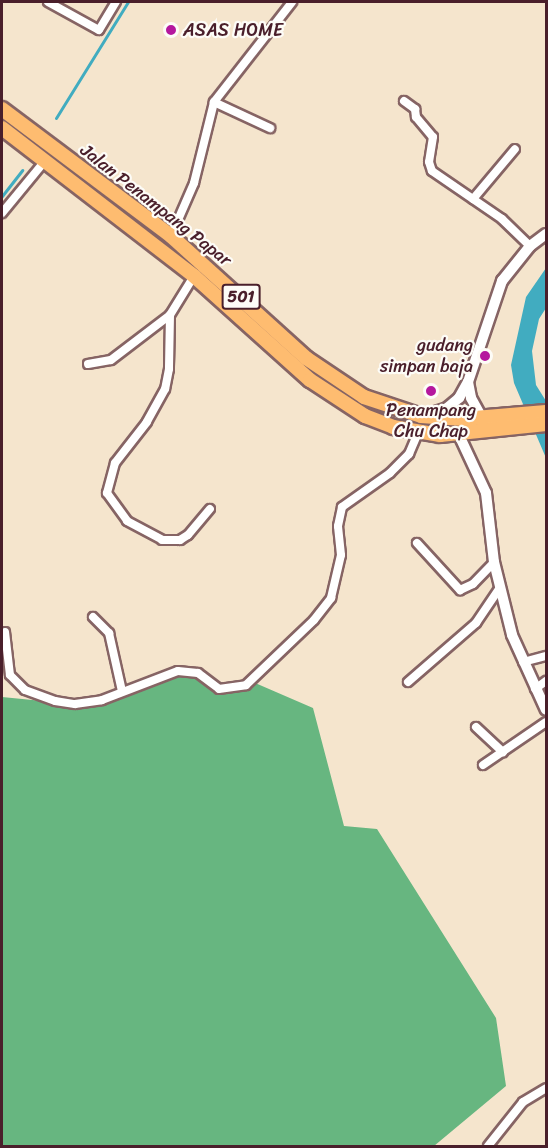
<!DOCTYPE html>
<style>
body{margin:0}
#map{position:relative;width:548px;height:1148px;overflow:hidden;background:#f5e5cd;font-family:Sriracha,sans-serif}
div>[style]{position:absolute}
.forest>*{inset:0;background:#67b680}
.water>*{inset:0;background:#41acc0}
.stream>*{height:3px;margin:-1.5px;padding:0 1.5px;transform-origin:1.5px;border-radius:1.5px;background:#41acc0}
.roads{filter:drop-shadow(2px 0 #866464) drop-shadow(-2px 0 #866464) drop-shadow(0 2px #866464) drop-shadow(0 -2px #866464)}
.minor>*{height:8px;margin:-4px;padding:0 4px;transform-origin:4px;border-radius:4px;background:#fff}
.tertiary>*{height:10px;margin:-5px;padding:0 5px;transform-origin:5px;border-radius:5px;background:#fff}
.primary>*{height:14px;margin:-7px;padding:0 7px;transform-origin:7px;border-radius:7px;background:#febc70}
.dots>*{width:16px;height:16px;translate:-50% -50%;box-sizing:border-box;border:3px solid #fdfcf7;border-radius:50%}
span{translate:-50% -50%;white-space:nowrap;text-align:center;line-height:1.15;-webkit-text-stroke:4.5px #fdfcf7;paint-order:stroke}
.shield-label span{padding:2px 4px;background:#fdfcf7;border:2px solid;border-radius:4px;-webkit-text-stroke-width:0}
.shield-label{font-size:16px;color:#4a1f2b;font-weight:700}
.poi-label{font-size:18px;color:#4a1f2b}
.left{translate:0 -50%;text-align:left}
.right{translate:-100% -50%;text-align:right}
.street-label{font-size:18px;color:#4a1f2b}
.frame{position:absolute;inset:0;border:3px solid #4a1f2b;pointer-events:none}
</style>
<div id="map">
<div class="forest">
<i style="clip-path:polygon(192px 674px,227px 688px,248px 680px,313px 708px,344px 826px,377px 829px,496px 1018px,506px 1086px,434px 1146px,2px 1146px,2px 697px,83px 705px,167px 677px)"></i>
</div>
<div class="water">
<i style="clip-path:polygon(546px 268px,546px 308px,539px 319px,532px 351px,536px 385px,546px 401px,546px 458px,514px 383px,511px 365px,526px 297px)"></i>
</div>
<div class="stream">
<i style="left:56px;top:118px;width:137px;rotate:-58.2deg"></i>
<i style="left:2px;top:196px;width:33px;rotate:-52deg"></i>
</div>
<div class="roads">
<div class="minor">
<i style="left:48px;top:2px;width:58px;rotate:28.8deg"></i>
<i style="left:99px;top:30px;width:33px;rotate:-59deg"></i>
<i style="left:404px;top:101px;width:14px;rotate:36deg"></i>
<i style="left:415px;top:109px;width:8px;rotate:83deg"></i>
<i style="left:416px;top:117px;width:26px;rotate:50deg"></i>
<i style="left:433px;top:137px;width:25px;rotate:99deg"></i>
<i style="left:429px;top:162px;width:9px;rotate:72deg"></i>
<i style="left:432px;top:171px;width:85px;rotate:34.4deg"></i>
<i style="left:502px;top:219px;width:39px;rotate:44deg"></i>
<i style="left:214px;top:102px;width:62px;rotate:24.9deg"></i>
<i style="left:473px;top:199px;width:65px;rotate:-50deg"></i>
<i style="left:2px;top:213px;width:66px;rotate:-50.5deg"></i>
<i style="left:171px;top:236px;width:58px;rotate:-66.5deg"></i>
<i style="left:194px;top:183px;width:83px;rotate:-76.1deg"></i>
<i style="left:214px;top:102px;width:127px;rotate:-52deg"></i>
<i style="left:194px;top:276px;width:46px;rotate:121.6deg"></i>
<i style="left:170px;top:315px;width:54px;rotate:91.1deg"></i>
<i style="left:169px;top:369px;width:20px;rotate:101deg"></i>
<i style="left:165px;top:389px;width:38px;rotate:119deg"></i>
<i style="left:147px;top:422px;width:52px;rotate:128deg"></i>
<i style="left:115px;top:463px;width:31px;rotate:105deg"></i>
<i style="left:107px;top:493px;width:34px;rotate:54deg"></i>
<i style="left:127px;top:521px;width:40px;rotate:28deg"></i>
<i style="left:162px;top:540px;width:18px"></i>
<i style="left:180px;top:540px;width:9px;rotate:-32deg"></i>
<i style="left:188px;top:535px;width:34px;rotate:-50deg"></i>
<i style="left:88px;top:364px;width:23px;rotate:-10deg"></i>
<i style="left:111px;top:360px;width:74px;rotate:-37.3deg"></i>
<i style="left:417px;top:543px;width:64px;rotate:47.5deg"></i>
<i style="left:460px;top:590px;width:14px;rotate:-25deg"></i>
<i style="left:473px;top:584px;width:30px;rotate:-46deg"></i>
<i style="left:93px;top:617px;width:23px;rotate:45deg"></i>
<i style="left:109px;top:633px;width:59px;rotate:77.4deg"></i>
<i style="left:5px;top:632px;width:43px;rotate:83.4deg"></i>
<i style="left:10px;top:675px;width:21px;rotate:45deg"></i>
<i style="left:25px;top:690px;width:32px;rotate:20deg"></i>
<i style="left:55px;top:701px;width:20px;rotate:9deg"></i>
<i style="left:75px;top:704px;width:27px;rotate:-8deg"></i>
<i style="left:102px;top:700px;width:81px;rotate:-20.9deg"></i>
<i style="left:178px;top:671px;width:20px;rotate:6deg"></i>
<i style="left:198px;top:673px;width:26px;rotate:37deg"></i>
<i style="left:219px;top:689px;width:27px;rotate:-8deg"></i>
<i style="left:246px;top:685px;width:94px;rotate:-43.7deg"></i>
<i style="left:314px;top:620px;width:28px;rotate:-52deg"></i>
<i style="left:331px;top:598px;width:44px;rotate:-76.9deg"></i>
<i style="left:341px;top:555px;width:29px;rotate:-96deg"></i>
<i style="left:338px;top:526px;width:19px;rotate:-78deg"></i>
<i style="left:342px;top:507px;width:59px;rotate:-35.3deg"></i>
<i style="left:390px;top:473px;width:27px;rotate:-45deg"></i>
<i style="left:409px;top:454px;width:23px;rotate:-67deg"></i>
<i style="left:523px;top:662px;width:24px;rotate:-15deg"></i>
<i style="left:408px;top:682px;width:90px;rotate:-40.9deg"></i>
<i style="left:476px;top:623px;width:41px;rotate:-55.9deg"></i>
<i style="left:535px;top:689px;width:14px;rotate:-36deg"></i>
<i style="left:476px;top:727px;width:37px;rotate:43deg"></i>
<i style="left:483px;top:765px;width:76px;rotate:-34.3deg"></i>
<i style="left:488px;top:1146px;width:56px;rotate:-51.5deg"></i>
<i style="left:523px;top:1102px;width:27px;rotate:-31deg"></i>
</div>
<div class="tertiary">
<i style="left:468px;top:382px;width:16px;rotate:79deg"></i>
<i style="left:471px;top:398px;width:23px;rotate:61deg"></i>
<i style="left:426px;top:415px;width:22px;rotate:-18deg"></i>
<i style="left:447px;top:408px;width:16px;rotate:-40deg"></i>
<i style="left:459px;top:398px;width:18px;rotate:-61deg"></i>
<i style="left:468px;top:382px;width:107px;rotate:-71.4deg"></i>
<i style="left:502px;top:281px;width:45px;rotate:-51.3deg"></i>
<i style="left:530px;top:246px;width:20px;rotate:-37deg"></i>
<i style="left:459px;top:435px;width:64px;rotate:65deg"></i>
<i style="left:486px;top:493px;width:69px;rotate:83.4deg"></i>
<i style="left:494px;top:562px;width:75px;rotate:76.1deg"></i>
<i style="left:512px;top:635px;width:82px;rotate:65.6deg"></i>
</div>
<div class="primary">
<i style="left:2px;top:109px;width:211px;rotate:36.9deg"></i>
<i style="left:171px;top:236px;width:182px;rotate:42.1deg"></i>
<i style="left:306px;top:358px;width:70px;rotate:33.9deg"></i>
<i style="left:364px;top:397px;width:60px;rotate:18.4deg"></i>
<i style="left:421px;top:416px;width:42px;rotate:4.1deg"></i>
<i style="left:463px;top:419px;width:83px;rotate:-4.8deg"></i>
<i style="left:2px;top:128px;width:242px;rotate:37.6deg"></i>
<i style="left:194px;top:276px;width:156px;rotate:41.9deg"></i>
<i style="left:310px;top:380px;width:66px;rotate:33.2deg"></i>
<i style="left:365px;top:416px;width:30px;rotate:21deg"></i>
<i style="left:393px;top:427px;width:48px;rotate:9.7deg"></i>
<i style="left:440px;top:435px;width:107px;rotate:-5.9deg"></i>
</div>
</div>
<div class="dots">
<i style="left:171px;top:30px;background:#b5179e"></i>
<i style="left:485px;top:356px;background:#b5179e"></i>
<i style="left:431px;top:391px;background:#b5179e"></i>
</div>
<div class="shield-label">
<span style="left:241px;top:297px">501</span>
</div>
<div class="poi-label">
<span class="left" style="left:183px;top:30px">ASAS HOME</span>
<span class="right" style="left:473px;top:356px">gudang<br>simpan baja</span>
<span style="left:431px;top:421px">Penampang<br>Chu Chap</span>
</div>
<div class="street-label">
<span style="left:156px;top:205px;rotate:38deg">Jalan Penampang Papar</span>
</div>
<div class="frame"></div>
</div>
